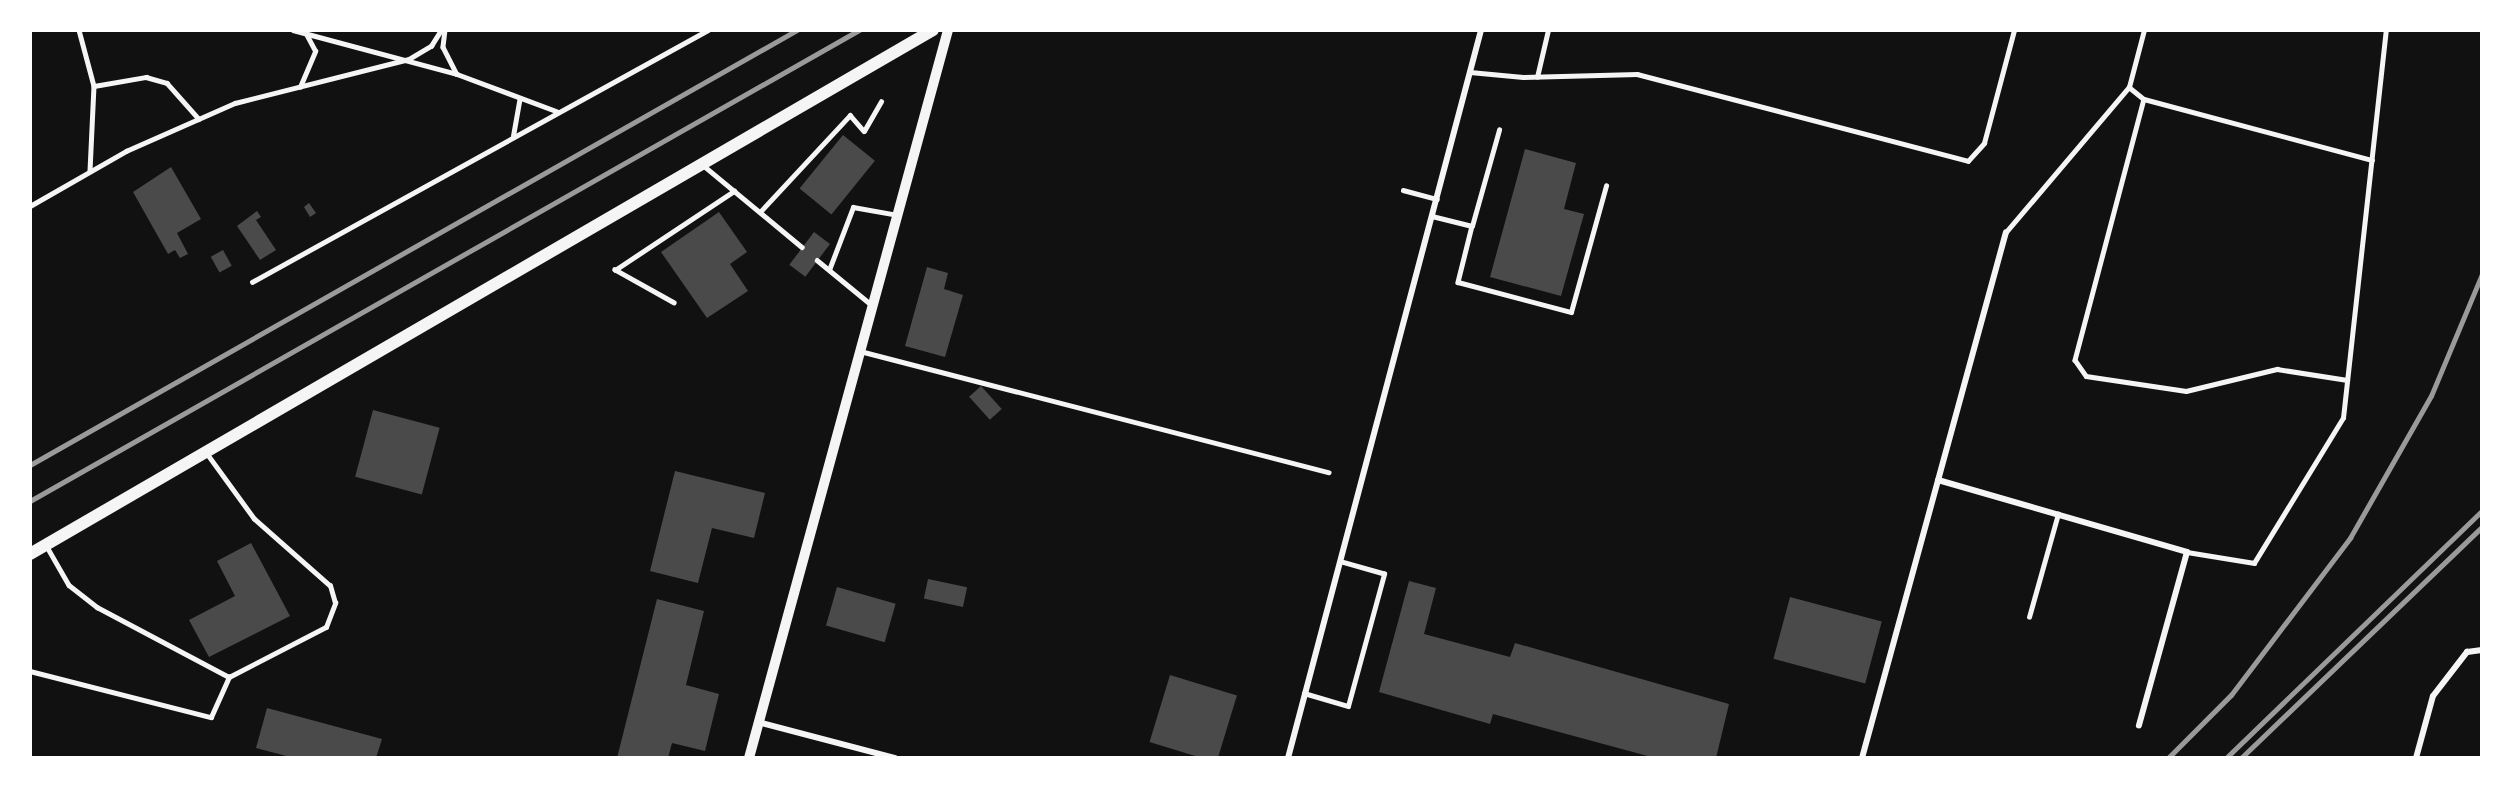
<!DOCTYPE html>
<style>
body{margin:0}
#map{position:relative;width:2512px;height:788px;overflow:hidden;background:#111;font-family:"PT Sans",sans-serif}
div>[style]{position:absolute}
.building>*{inset:0;background:#4a4a4a;transform-origin:0 0}
.service>*{height:4.5px;margin:-2.25px;padding:0 2.25px;transform-origin:2.25px;border-radius:2.25px;background:#f5f5f5}
.minor>*{height:6px;margin:-3px;padding:0 3px;transform-origin:3px;border-radius:3px;background:#f5f5f5}
.tertiary>*{height:10px;margin:-5px;padding:0 5px;transform-origin:5px;border-radius:5px;background:#f5f5f5}
.secondary>*{height:12px;margin:-6px;padding:0 6px;transform-origin:6px;border-radius:6px;background:#f5f5f5}
.rail>*{height:4.5px;margin:-2.25px;padding:0 2.25px;transform-origin:2.25px;border-radius:2.25px;background:#9a9a9a}
span{translate:-50% -50%;white-space:nowrap;text-align:center;line-height:1.15;-webkit-text-stroke:6px #fff;paint-order:stroke}
.frame{position:absolute;inset:0;border:32px solid #fff;pointer-events:none}
</style>
<div id="map">
<div class="building">
<i style="left:843px;top:135px;width:41px;height:69px;rotate:39deg"></i>
<i style="clip-path:polygon(1525px 149px,1576px 163px,1564px 209px,1584px 214px,1561px 296px,1490px 277px)"></i>
<i style="clip-path:polygon(171px 167px,201px 219px,177px 233px,188px 254px,180px 258px,175px 250px,168px 254px,133px 192px)"></i>
<i style="clip-path:polygon(309px 203px,316px 213px,310px 217px,304px 207px)"></i>
<i style="clip-path:polygon(257px 211px,261px 217px,256px 220px,276px 250px,260px 260px,237px 226px)"></i>
<i style="clip-path:polygon(719px 212px,747px 252px,730px 264px,748px 291px,707px 318px,661px 252px)"></i>
<i style="left:814px;top:232px;width:20px;height:41px;rotate:37deg"></i>
<i style="left:223px;top:250px;width:18px;height:14px;rotate:61deg"></i>
<i style="clip-path:polygon(927px 267px,948px 273px,944px 289px,963px 295px,945px 357px,905px 346px)"></i>
<i style="left:981px;top:386px;width:31px;height:16px;rotate:48deg"></i>
<i style="left:373px;top:410px;width:69px;height:69px;rotate:15deg"></i>
<i style="clip-path:polygon(675px 471px,765px 493px,754px 538px,712px 528px,698px 583px,650px 571px)"></i>
<i style="clip-path:polygon(251px 543px,290px 616px,209px 657px,189px 620px,235px 596px,217px 561px)"></i>
<i style="left:928px;top:579px;width:40px;height:20px;rotate:12deg"></i>
<i style="clip-path:polygon(1409px 581px,1436px 588px,1424px 634px,1510px 657px,1515px 643px,1729px 704px,1716px 758px,1655px 758px,1493px 714px,1490px 724px,1379px 692px)"></i>
<i style="left:837px;top:587px;width:61px;height:40px;rotate:16deg"></i>
<i style="left:1790px;top:597px;width:95px;height:64px;rotate:15deg"></i>
<i style="clip-path:polygon(657px 599px,704px 611px,686px 685px,719px 694px,705px 751px,672px 743px,668px 758px,617px 758px)"></i>
<i style="left:1170px;top:675px;width:70px;height:70px;rotate:17deg"></i>
<i style="clip-path:polygon(267px 708px,382px 739px,376px 758px,294px 758px,256px 748px)"></i>
</div>
<div class="service">
<i style="left:79px;top:30px;width:58px;rotate:75deg"></i>
<i style="left:94px;top:86px;width:85px;rotate:92.7deg"></i>
<i style="left:293px;top:30px;width:170px;rotate:15deg"></i>
<i style="left:457px;top:74px;width:106px;rotate:20.5deg"></i>
<i style="left:445px;top:30px;width:17px;rotate:97deg"></i>
<i style="left:443px;top:47px;width:30px;rotate:63deg"></i>
<i style="left:1470px;top:72px;width:53px;rotate:5.4deg"></i>
<i style="left:1523px;top:77px;width:114px;rotate:-1.5deg"></i>
<i style="left:1637px;top:74px;width:342px;rotate:14.7deg"></i>
<i style="left:1968px;top:161px;width:24px;rotate:-48deg"></i>
<i style="left:1984px;top:143px;width:117px;rotate:-75.1deg"></i>
<i style="left:1537px;top:77px;width:48px;rotate:-76.8deg"></i>
<i style="left:94px;top:86px;width:53px;rotate:-9.8deg"></i>
<i style="left:146px;top:77px;width:22px;rotate:16deg"></i>
<i style="left:167px;top:83px;width:48px;rotate:48.4deg"></i>
<i style="left:300px;top:87px;width:39px;rotate:-67deg"></i>
<i style="left:315px;top:51px;width:19px;rotate:-118deg"></i>
<i style="left:2129px;top:87px;width:19px;rotate:39deg"></i>
<i style="left:2144px;top:99px;width:270px;rotate:104.8deg"></i>
<i style="left:2075px;top:360px;width:19px;rotate:55deg"></i>
<i style="left:2086px;top:376px;width:101px;rotate:8.5deg"></i>
<i style="left:2186px;top:391px;width:94px;rotate:-13.6deg"></i>
<i style="left:2277px;top:369px;width:71px;rotate:8.9deg"></i>
<i style="left:2144px;top:99px;width:236px;rotate:15deg"></i>
<i style="left:513px;top:136px;width:36px;rotate:-80deg"></i>
<i style="left:704px;top:166px;width:127px;rotate:39.6deg"></i>
<i style="left:1403px;top:190px;width:35px;rotate:15deg"></i>
<i style="left:30px;top:206px;width:111px;rotate:-29.8deg"></i>
<i style="left:126px;top:151px;width:119px;rotate:-23.8deg"></i>
<i style="left:235px;top:103px;width:179px;rotate:-14.2deg"></i>
<i style="left:409px;top:59px;width:26px;rotate:-31deg"></i>
<i style="left:431px;top:46px;width:19px;rotate:-58deg"></i>
<i style="left:760px;top:212px;width:132px;rotate:-47.1deg"></i>
<i style="left:850px;top:115px;width:21px;rotate:49deg"></i>
<i style="left:864px;top:131px;width:34px;rotate:-60deg"></i>
<i style="left:1432px;top:216px;width:41px;rotate:14deg"></i>
<i style="left:1472px;top:226px;width:100px;rotate:-74.3deg"></i>
<i style="left:1472px;top:226px;width:58px;rotate:104deg"></i>
<i style="left:1458px;top:282px;width:117px;rotate:14.9deg"></i>
<i style="left:1571px;top:312px;width:131px;rotate:-74.5deg"></i>
<i style="left:2006px;top:232px;width:190px;rotate:-49.7deg"></i>
<i style="left:2129px;top:87px;width:59px;rotate:-75.3deg"></i>
<i style="left:817px;top:260px;width:72px;rotate:39.4deg"></i>
<i style="left:829px;top:270px;width:67px;rotate:-69.1deg"></i>
<i style="left:853px;top:207px;width:46px;rotate:10.1deg"></i>
<i style="left:252px;top:282px;width:521px;rotate:-28.93deg"></i>
<i style="left:674px;top:303px;width:68px;rotate:-150.8deg"></i>
<i style="left:615px;top:270px;width:143px;rotate:-33.6deg"></i>
<i style="left:860px;top:351px;width:484px;rotate:14.5deg"></i>
<i style="left:46px;top:545px;width:46px;rotate:60.1deg"></i>
<i style="left:69px;top:585px;width:36px;rotate:38deg"></i>
<i style="left:97px;top:607px;width:149px;rotate:27.9deg"></i>
<i style="left:2187px;top:552px;width:68px;rotate:9.3deg"></i>
<i style="left:2254px;top:563px;width:170px;rotate:-58.5deg"></i>
<i style="left:2343px;top:418px;width:390px;rotate:-83.7deg"></i>
<i style="left:2029px;top:617px;width:107px;rotate:-74.3deg"></i>
<i style="left:30px;top:671px;width:187px;rotate:14.3deg"></i>
<i style="left:211px;top:717px;width:44px;rotate:-65.8deg"></i>
<i style="left:229px;top:677px;width:109px;rotate:-27.3deg"></i>
<i style="left:326px;top:627px;width:26px;rotate:-69deg"></i>
<i style="left:335px;top:603px;width:18px;rotate:-106deg"></i>
<i style="left:330px;top:586px;width:101px;rotate:-138.6deg"></i>
<i style="left:254px;top:519px;width:82px;rotate:-126deg"></i>
<i style="left:1304px;top:693px;width:46px;rotate:16.5deg"></i>
<i style="left:1348px;top:706px;width:137px;rotate:-74.7deg"></i>
<i style="left:1384px;top:574px;width:44px;rotate:-164.1deg"></i>
</div>
<div class="minor">
<i style="left:1938px;top:480px;width:259px;rotate:16.1deg"></i>
<i style="left:2187px;top:552px;width:180px;rotate:105.5deg"></i>
<i style="left:758px;top:722px;width:142px;rotate:14.7deg"></i>
<i style="left:1288px;top:758px;width:753px;rotate:-75.15deg"></i>
<i style="left:1862px;top:758px;width:545px;rotate:-74.69deg"></i>
<i style="left:2416px;top:758px;width:64px;rotate:-74.7deg"></i>
<i style="left:2433px;top:696px;width:56px;rotate:-52.3deg"></i>
<i style="left:2467px;top:652px;width:15px;rotate:-8deg"></i>
</div>
<div class="tertiary">
<i style="left:749px;top:758px;width:755px;rotate:-74.71deg"></i>
</div>
<div class="secondary">
<i style="left:30px;top:554px;width:1044px;rotate:-30.13deg"></i>
</div>
<div class="rail">
<i style="left:30px;top:465px;width:882px;rotate:-29.56deg"></i>
<i style="left:30px;top:501px;width:953px;rotate:-29.6deg"></i>
<i style="left:2168px;top:758px;width:89px;rotate:-45deg"></i>
<i style="left:2231px;top:695px;width:197px;rotate:-52.8deg"></i>
<i style="left:2350px;top:538px;width:163px;rotate:-60.3deg"></i>
<i style="left:2431px;top:396px;width:132px;rotate:-67.3deg"></i>
<i style="left:2226px;top:758px;width:356px;rotate:-44deg"></i>
<i style="left:2241px;top:758px;width:334px;rotate:-43.8deg"></i>
</div>
<div class="frame"></div>
</div>
